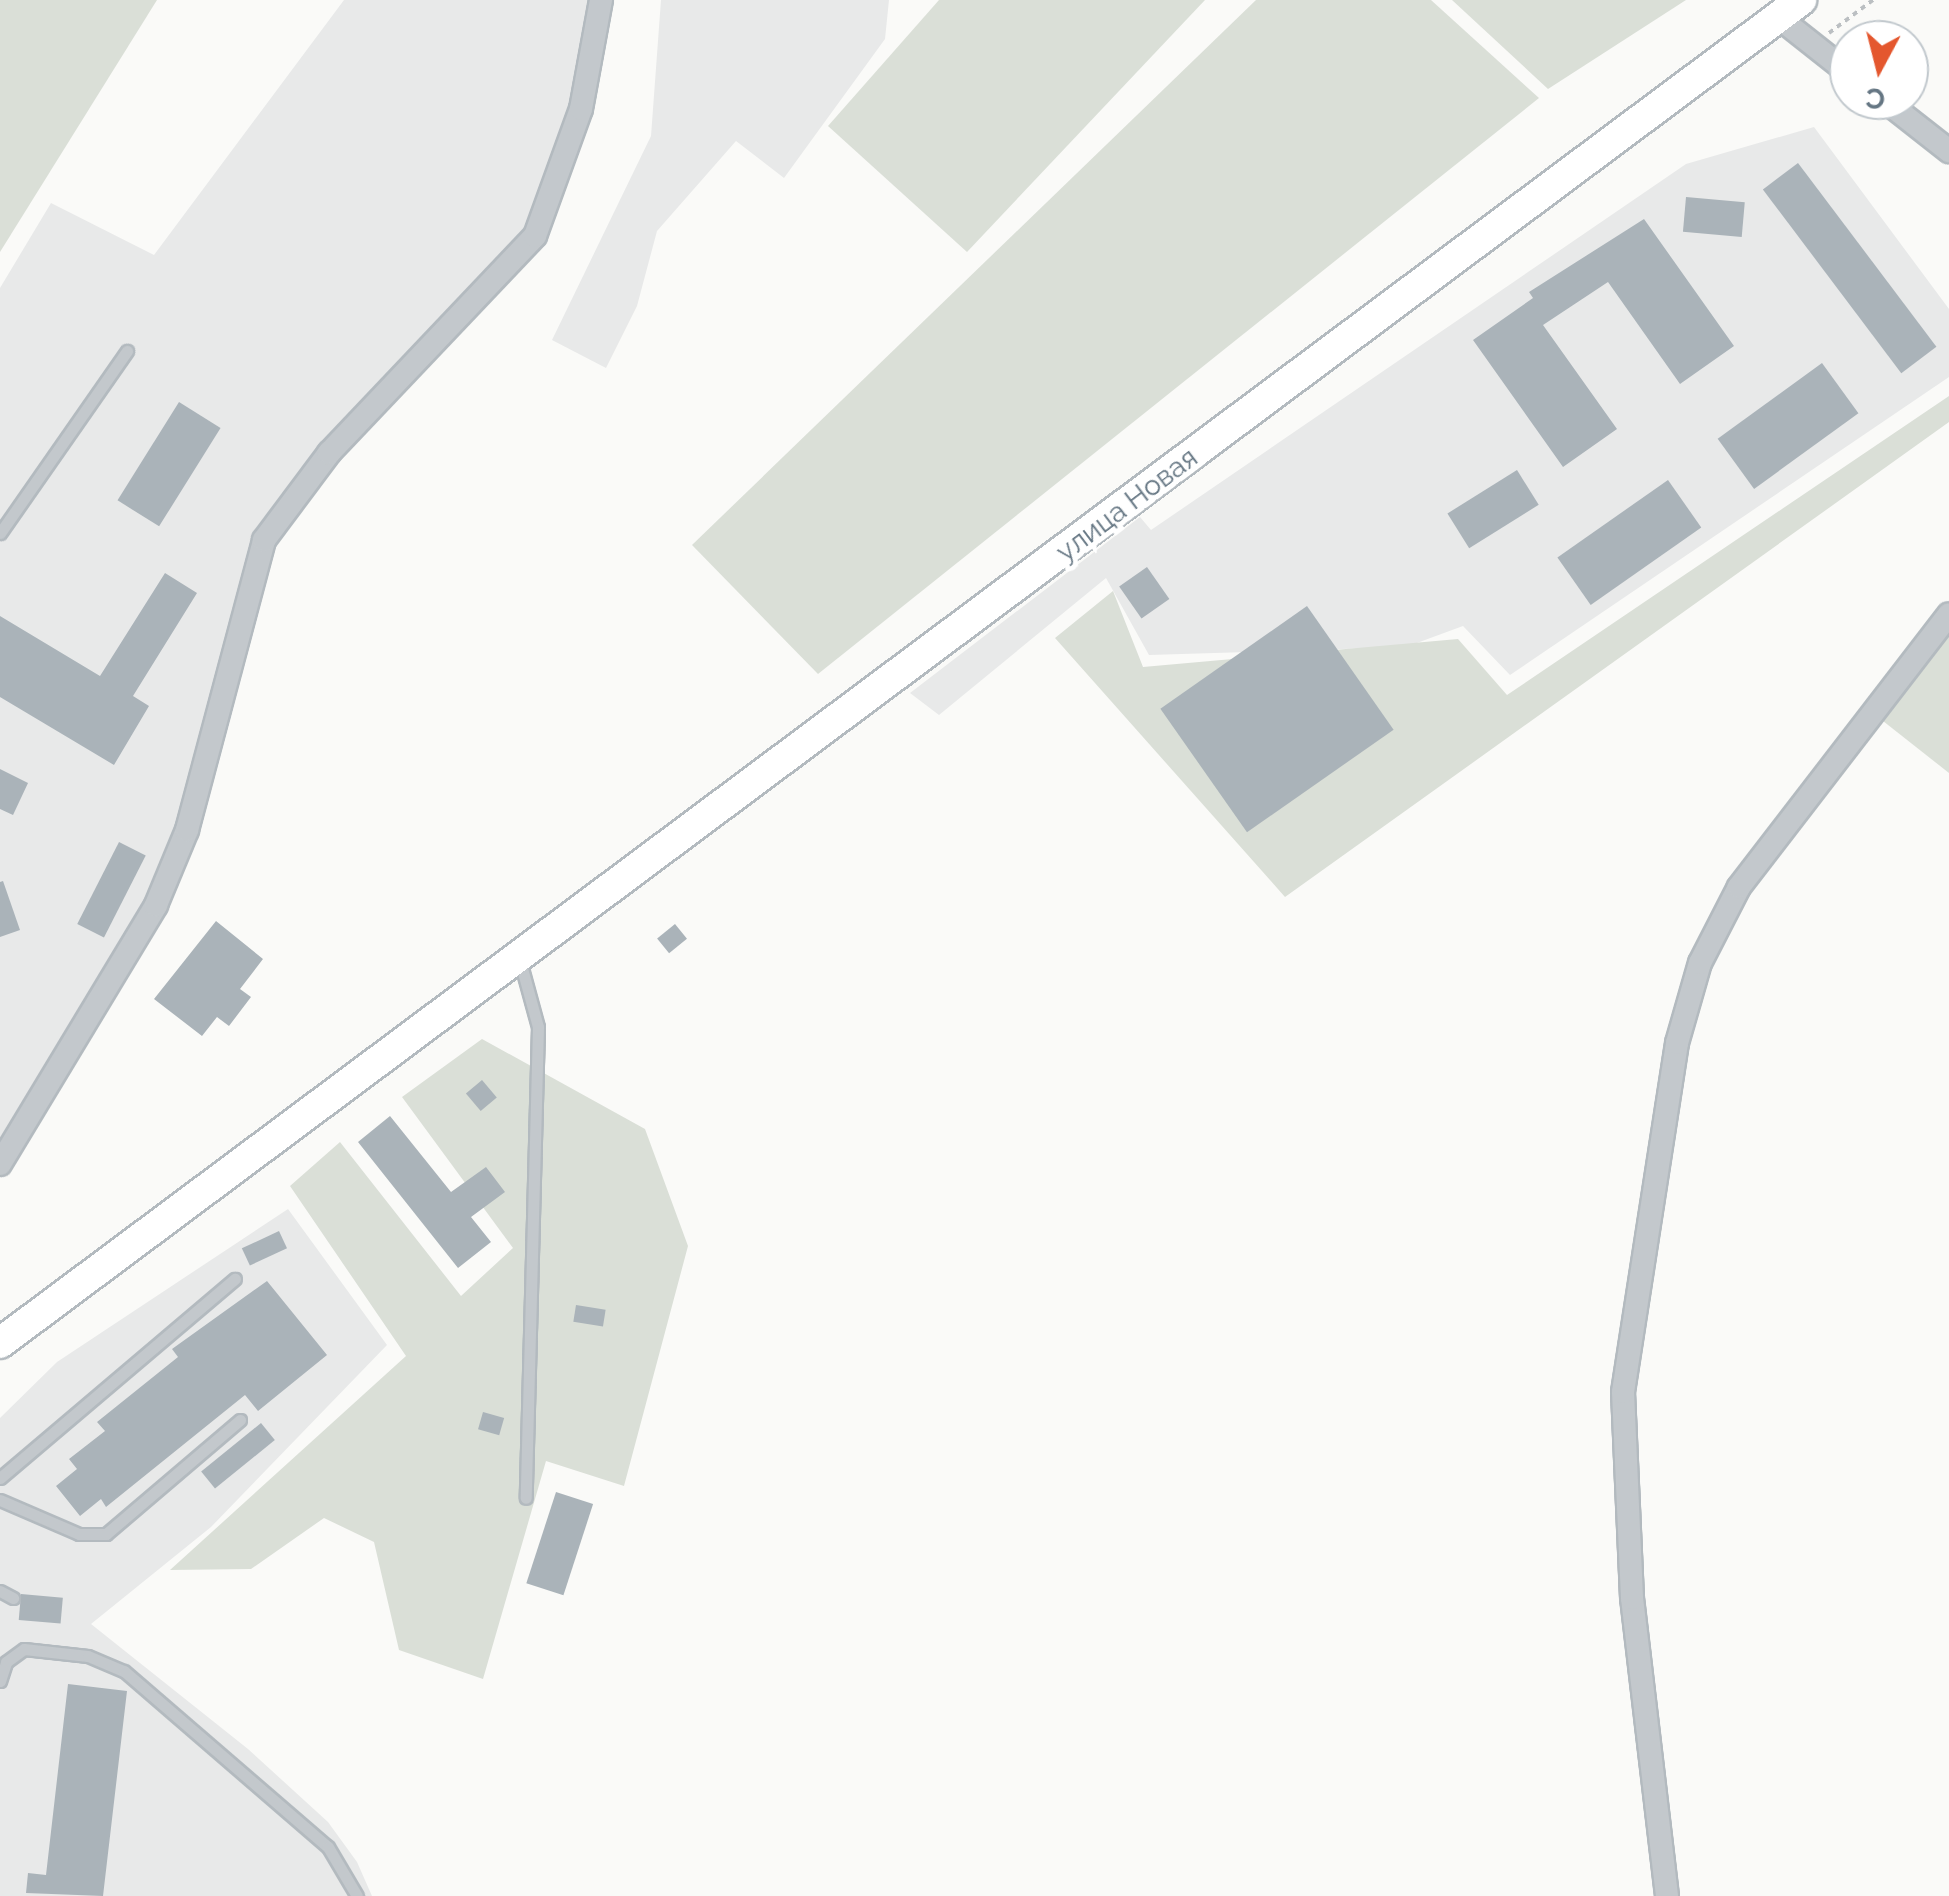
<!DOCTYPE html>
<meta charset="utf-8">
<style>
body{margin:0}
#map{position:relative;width:1949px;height:1896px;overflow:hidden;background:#fafaf8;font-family:Raleway,sans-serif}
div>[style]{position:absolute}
.built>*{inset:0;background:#e8e9e9}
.green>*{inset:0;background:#dadfd7}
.building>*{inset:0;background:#aab3b9;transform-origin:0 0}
.path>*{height:4px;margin-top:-2px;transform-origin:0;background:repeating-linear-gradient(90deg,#bbbfc2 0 5px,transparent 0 10px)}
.roads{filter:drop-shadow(2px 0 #b3babf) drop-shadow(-2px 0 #b3babf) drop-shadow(0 2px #b3babf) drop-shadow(0 -2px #b3babf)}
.lane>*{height:11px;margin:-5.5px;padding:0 5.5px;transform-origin:5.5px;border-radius:5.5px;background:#c3c8cc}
.street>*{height:22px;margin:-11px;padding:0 11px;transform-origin:11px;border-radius:11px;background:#c3c8cc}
.secondary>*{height:30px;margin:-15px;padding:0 15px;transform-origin:15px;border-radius:15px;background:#fff}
span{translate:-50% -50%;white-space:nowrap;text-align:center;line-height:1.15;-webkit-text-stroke:10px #fff;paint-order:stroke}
.street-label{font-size:28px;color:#657683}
.north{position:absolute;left:1829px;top:20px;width:100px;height:100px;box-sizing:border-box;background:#fff;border:2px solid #c1c8cd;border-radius:50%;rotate:187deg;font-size:28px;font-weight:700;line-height:40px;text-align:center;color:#657683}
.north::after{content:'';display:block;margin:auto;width:35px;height:45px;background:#e4572e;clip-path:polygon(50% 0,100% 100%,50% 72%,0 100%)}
</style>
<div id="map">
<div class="built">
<i style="clip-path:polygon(344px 0,593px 0,541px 227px,346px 440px,248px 569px,195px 806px,115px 960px,0 1140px,0 288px,51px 203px,154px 255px)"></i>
<i style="clip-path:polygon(661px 0,889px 0,885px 39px,784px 178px,736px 141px,657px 231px,637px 306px,606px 368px,552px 340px,651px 136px)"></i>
<i style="clip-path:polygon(1814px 127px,1949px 309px,1949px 377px,1510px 675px,1463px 626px,1406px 647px,1149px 655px,1106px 578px,939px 715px,910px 693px,1140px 517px,1151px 530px,1686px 164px)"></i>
<i style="clip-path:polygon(288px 1209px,387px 1345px,211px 1527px,91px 1624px,248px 1749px,328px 1822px,357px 1862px,372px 1896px,0 1896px,0 1418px,57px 1362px)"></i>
</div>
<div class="green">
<i style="clip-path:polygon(0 0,157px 0,0 252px)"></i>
<i style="clip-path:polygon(939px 0,1205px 0,967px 252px,828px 126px)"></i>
<i style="clip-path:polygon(1256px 0,1431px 0,1539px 98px,818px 674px,692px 545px)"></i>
<i style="clip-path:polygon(1452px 0,1686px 0,1548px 89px)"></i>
<i style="clip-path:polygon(1949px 396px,1949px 422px,1285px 897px,1055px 638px,1113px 591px,1143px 667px,1458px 639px,1507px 695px)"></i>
<i style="clip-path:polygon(1949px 634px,1949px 773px,1883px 721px)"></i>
<i style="clip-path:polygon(482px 1039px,645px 1129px,688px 1246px,624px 1486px,546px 1461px,483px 1679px,399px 1650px,374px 1542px,324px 1518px,251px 1569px,170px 1570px,406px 1356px,290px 1186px,340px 1142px,461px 1296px,513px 1248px,402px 1097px)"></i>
</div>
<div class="building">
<i style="left:1798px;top:163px;width:230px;height:44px;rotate:53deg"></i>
<i style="left:1686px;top:197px;width:59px;height:35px;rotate:5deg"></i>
<i style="clip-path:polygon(1644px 219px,1734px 346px,1680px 384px,1608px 282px,1543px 325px,1617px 429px,1563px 467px,1473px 340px,1533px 298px,1529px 292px)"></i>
<i style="left:1822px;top:363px;width:62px;height:129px;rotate:54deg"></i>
<i style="left:179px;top:402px;width:49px;height:116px;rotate:32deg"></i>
<i style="left:1517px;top:470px;width:41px;height:82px;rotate:58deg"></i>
<i style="left:1668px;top:480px;width:58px;height:135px;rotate:55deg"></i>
<i style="left:1147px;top:567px;width:39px;height:34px;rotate:55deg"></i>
<i style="clip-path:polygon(165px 573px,197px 593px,133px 696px,149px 706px,114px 765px,0 697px,0 616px,100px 676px)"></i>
<i style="left:1307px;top:606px;width:151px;height:179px;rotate:55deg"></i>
<i style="clip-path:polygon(0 769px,28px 783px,13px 815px,0 809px)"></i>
<i style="left:119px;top:842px;width:30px;height:92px;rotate:27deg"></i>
<i style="clip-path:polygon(3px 881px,20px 930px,0 937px,0 882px)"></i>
<i style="clip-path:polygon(216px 921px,263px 959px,240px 989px,251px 997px,229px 1026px,217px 1017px,202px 1036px,154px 999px)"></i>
<i style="left:675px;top:924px;width:19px;height:23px;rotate:51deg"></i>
<i style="left:482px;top:1080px;width:23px;height:21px;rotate:50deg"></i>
<i style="clip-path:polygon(390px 1116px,451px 1192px,486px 1167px,505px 1192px,471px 1217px,491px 1242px,458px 1268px,358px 1142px)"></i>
<i style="left:279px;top:1231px;width:19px;height:41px;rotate:65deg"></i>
<i style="clip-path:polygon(267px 1281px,327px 1355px,258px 1411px,245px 1395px,106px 1507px,101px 1499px,80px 1516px,56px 1486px,77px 1469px,69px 1459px,105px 1431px,97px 1422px,178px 1357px,172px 1349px)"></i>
<i style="left:576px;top:1305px;width:30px;height:17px;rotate:9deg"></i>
<i style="left:483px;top:1412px;width:22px;height:18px;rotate:16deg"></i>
<i style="left:261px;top:1423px;width:22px;height:77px;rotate:51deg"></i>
<i style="left:556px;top:1492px;width:39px;height:96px;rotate:18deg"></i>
<i style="left:21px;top:1594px;width:42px;height:26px;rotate:5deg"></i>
<i style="clip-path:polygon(68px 1684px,127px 1691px,103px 1896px,26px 1893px,28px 1873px,46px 1875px)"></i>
</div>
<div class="path">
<i style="left:1829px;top:33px;width:55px;rotate:-36.9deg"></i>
</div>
<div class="roads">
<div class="lane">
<i style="left:0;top:533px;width:222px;rotate:-55.1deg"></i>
<i style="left:520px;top:961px;width:68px;rotate:74.7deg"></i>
<i style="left:538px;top:1027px;width:471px;rotate:91.5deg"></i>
<i style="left:0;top:1478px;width:308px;rotate:-40.3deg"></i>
<i style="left:0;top:1500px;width:86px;rotate:23.3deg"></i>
<i style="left:79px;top:1534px;width:27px"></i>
<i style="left:106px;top:1534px;width:176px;rotate:-40.4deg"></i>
<i style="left:0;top:1591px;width:15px;rotate:28deg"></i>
<i style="left:0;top:1681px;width:20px;rotate:-72deg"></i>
<i style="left:6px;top:1662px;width:22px;rotate:-36deg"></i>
<i style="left:24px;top:1649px;width:64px;rotate:6.2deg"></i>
<i style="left:88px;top:1656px;width:39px;rotate:23deg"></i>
<i style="left:124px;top:1671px;width:269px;rotate:40.8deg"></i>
<i style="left:328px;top:1847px;width:57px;rotate:59.4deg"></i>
</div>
<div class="street">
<i style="left:1778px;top:17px;width:90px;rotate:38.3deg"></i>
<i style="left:1884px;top:100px;width:83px;rotate:38.1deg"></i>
<i style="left:0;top:1164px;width:302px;rotate:-58.9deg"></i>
<i style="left:156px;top:905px;width:81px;rotate:-67.5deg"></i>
<i style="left:187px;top:830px;width:300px;rotate:-75.1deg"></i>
<i style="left:264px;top:540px;width:109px;rotate:-53.2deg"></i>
<i style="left:329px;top:453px;width:299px;rotate:-46.5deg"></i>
<i style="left:535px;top:236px;width:135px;rotate:-70.1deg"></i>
<i style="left:581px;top:109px;width:111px;rotate:-79.6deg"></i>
<i style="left:1667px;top:1896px;width:300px;rotate:-96.7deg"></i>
<i style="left:1632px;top:1598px;width:206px;rotate:-92.5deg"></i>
<i style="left:1623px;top:1392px;width:353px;rotate:-81.2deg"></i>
<i style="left:1677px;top:1043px;width:83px;rotate:-74deg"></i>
<i style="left:1700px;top:963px;width:85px;rotate:-62.8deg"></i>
<i style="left:1739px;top:887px;width:344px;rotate:-52.4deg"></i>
</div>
<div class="secondary">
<i style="left:0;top:1343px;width:2247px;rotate:-36.71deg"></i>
</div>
</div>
<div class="street-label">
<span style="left:1127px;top:505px;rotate:-37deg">улица Новая</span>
</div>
<div class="north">С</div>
</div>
